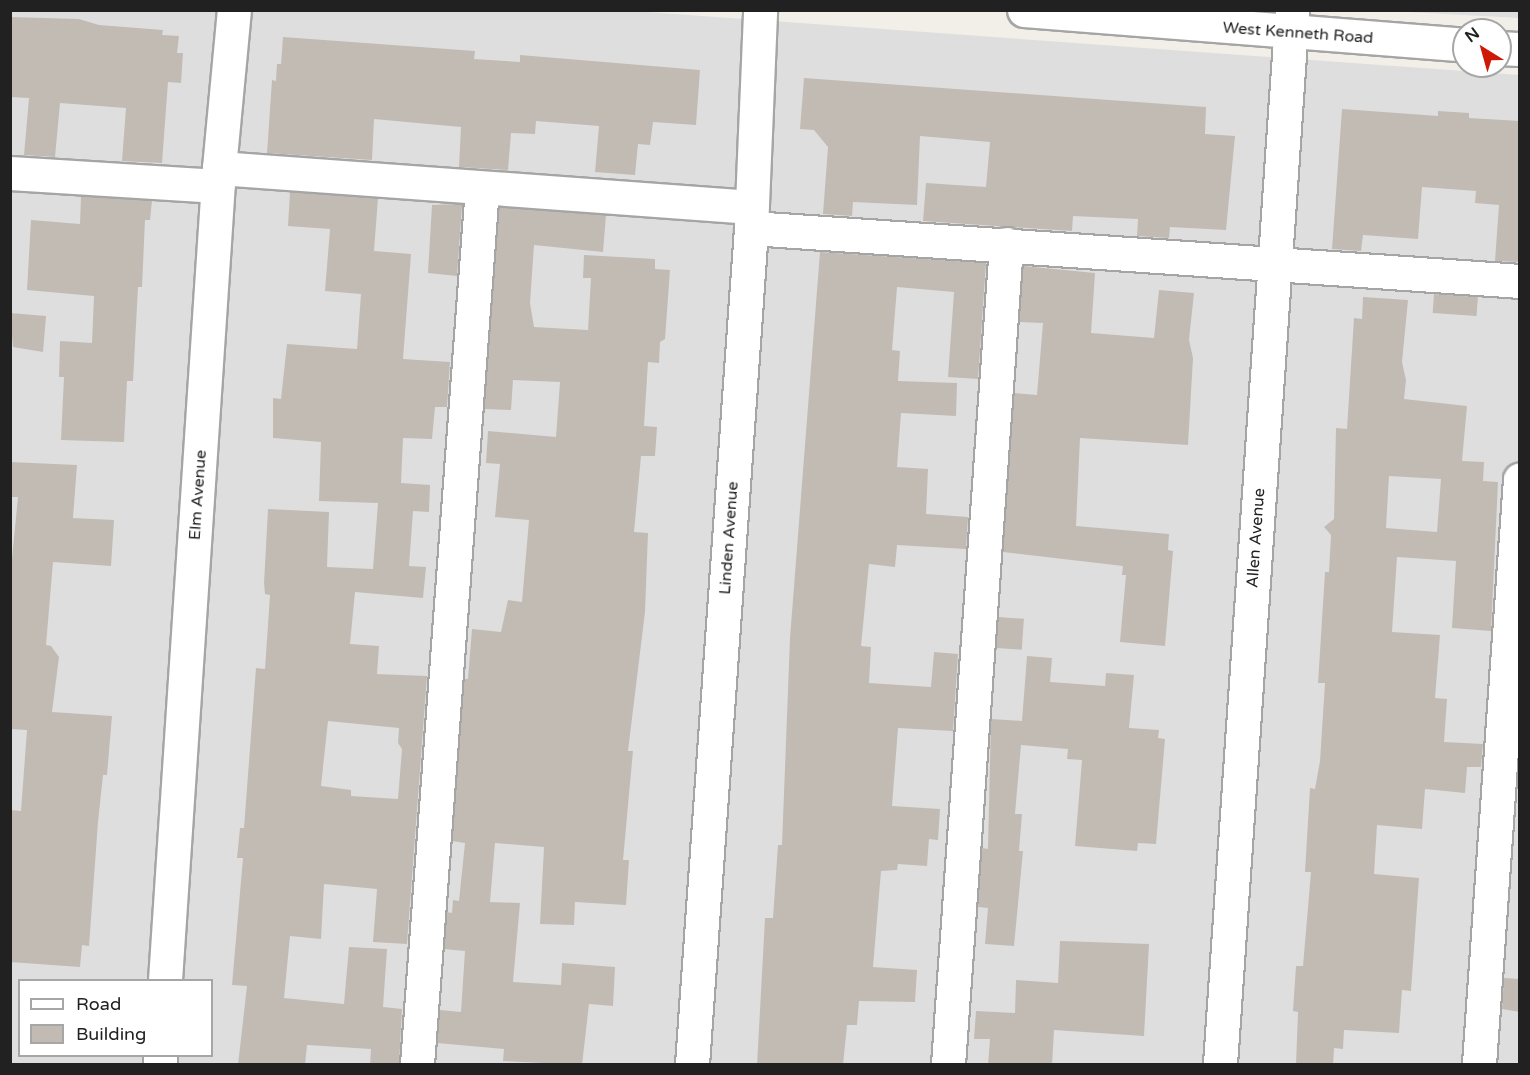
<!DOCTYPE html>
<style>
body{margin:0}
#map{position:relative;width:1530px;height:1075px;overflow:hidden;background:#f1efe8;font-family:"Varela Round",sans-serif}
div>[style]{position:absolute}
.residential>*{inset:0;background:#dfdede}
.building>*{inset:0;background:#c2bbb4;transform-origin:0 0}
.roads{filter:drop-shadow(2px 0 #a5a5a5) drop-shadow(-2px 0 #a5a5a5) drop-shadow(0 2px #a5a5a5) drop-shadow(0 -2px #a5a5a5)}
.minor>*{height:33px;margin:-16.5px;padding:0 16.5px;transform-origin:16.5px;border-radius:16.5px;background:#fff}
span{translate:-50% -50%;white-space:nowrap;text-align:center;line-height:1.15;-webkit-text-stroke:4.5px #fff;paint-order:stroke}
.street-label{font-size:16px;color:#212121}
.frame{position:absolute;inset:0;border:12px solid #212121;pointer-events:none}
.legend{position:absolute;left:18px;top:979px;width:195px;height:78px;box-sizing:border-box;background:#fff;border:2px solid #a6a6a6;margin:0;padding:8px 10px;list-style:none;font-size:18px;color:#212121}
.legend li{display:flex;align-items:center;gap:12px;height:30px}
.legend b{width:30px;border:2px solid #a6a6a6}
.north{position:absolute;left:1452px;top:18px;width:60px;height:60px;box-sizing:border-box;background:#fff;border:2px solid #a6a6a6;border-radius:50%;rotate:323deg;font-size:16px;font-weight:700;line-height:24px;text-align:center;color:#212121}
.north::after{content:'';display:block;margin:auto;width:21px;height:27px;background:#cd1905;clip-path:polygon(50% 0,100% 100%,50% 72%,0 100%)}
</style>
<div id="map">
<div class="residential">
<i style="clip-path:polygon(evenodd,10px 11px,633px 11px,1519px 75px,1519px 1064px,11px 1064px,10px 11px,20px 980px,212px 980px,212px 1056px,20px 1056px,20px 980px)"></i>
<i style="clip-path:polygon(1391px 11px,1519px 11px,1519px 18px)"></i>
</div>
<div class="building">
<i style="clip-path:polygon(10px 17px,79px 19px,99px 25px,163px 30px,162px 35px,179px 36px,177px 53px,183px 53px,181px 83px,168px 82px,162px 163px,122px 161px,126px 108px,60px 103px,55px 157px,24px 155px,29px 98px,10px 97px)"></i>
<i style="clip-path:polygon(283px 37px,475px 51px,474px 59px,520px 62px,520px 55px,700px 70px,696px 125px,653px 122px,650px 145px,638px 144px,635px 175px,595px 172px,599px 126px,536px 121px,535px 134px,511px 133px,508px 170px,459px 167px,461px 127px,374px 119px,372px 160px,267px 153px,272px 80px,276px 81px,277px 64px,281px 64px)"></i>
<i style="clip-path:polygon(804px 78px,1206px 107px,1205px 134px,1235px 136px,1226px 230px,1170px 227px,1169px 238px,1137px 236px,1138px 219px,1073px 216px,1072px 231px,923px 221px,926px 183px,986px 187px,990px 142px,920px 136px,917px 205px,853px 202px,852px 216px,823px 214px,828px 147px,814px 130px,800px 129px)"></i>
<i style="clip-path:polygon(1342px 109px,1438px 116px,1438px 111px,1469px 113px,1469px 118px,1520px 121px,1520px 262px,1495px 261px,1499px 205px,1475px 203px,1476px 191px,1422px 187px,1418px 239px,1363px 235px,1361px 251px,1332px 249px)"></i>
<i style="clip-path:polygon(evenodd,290px 192px,378px 198px,374px 251px,411px 254px,403px 359px,450px 362px,447px 407px,435px 407px,432px 439px,403px 438px,401px 483px,430px 485px,429px 512px,413px 511px,409px 566px,426px 567px,423px 598px,355px 592px,350px 644px,379px 646px,377px 674px,427px 676px,407px 944px,373px 942px,377px 889px,324px 884px,321px 939px,290px 936px,284px 998px,344px 1004px,349px 947px,387px 949px,383px 1007px,402px 1009px,399px 1065px,370px 1065px,371px 1049px,307px 1045px,305px 1065px,238px 1065px,247px 986px,232px 985px,243px 858px,237px 858px,240px 828px,244px 828px,256px 668px,265px 669px,270px 595px,265px 594px,264px 583px,268px 509px,329px 512px,327px 567px,373px 569px,378px 503px,319px 501px,321px 442px,273px 438px,273px 398px,281px 399px,287px 344px,357px 349px,361px 294px,325px 291px,330px 229px,288px 226px,290px 192px,328px 721px,399px 728px,398px 743px,402px 749px,398px 799px,351px 796px,351px 790px,321px 786px,328px 721px)"></i>
<i style="clip-path:polygon(81px 196px,152px 201px,150px 220px,145px 220px,142px 287px,138px 287px,133px 381px,127px 381px,124px 442px,61px 440px,64px 377px,59px 377px,60px 341px,92px 343px,94px 296px,27px 290px,31px 220px,80px 224px)"></i>
<i style="clip-path:polygon(457px 204px,462px 205px,457px 276px,428px 273px,432px 205px)"></i>
<i style="clip-path:polygon(499px 207px,606px 215px,603px 252px,534px 245px,530px 303px,534px 327px,588px 330px,591px 278px,583px 278px,584px 255px,655px 259px,655px 269px,670px 270px,665px 339px,660px 342px,659px 363px,648px 362px,644px 426px,657px 427px,655px 456px,641px 456px,634px 532px,648px 533px,645px 612px,628px 751px,633px 751px,623px 860px,629px 860px,626px 905px,575px 902px,574px 925px,540px 924px,544px 847px,495px 843px,490px 902px,520px 903px,513px 982px,561px 985px,562px 963px,615px 967px,613px 1006px,589px 1004px,582px 1065px,503px 1061px,504px 1049px,437px 1043px,440px 1010px,461px 1012px,465px 951px,444px 949px,447px 912px,452px 913px,453px 900px,459px 901px,465px 843px,452px 841px,464px 679px,468px 679px,472px 629px,501px 632px,508px 600px,522px 602px,529px 520px,495px 517px,500px 464px,486px 463px,488px 431px,556px 437px,560px 382px,513px 380px,511px 410px,484px 409px)"></i>
<i style="clip-path:polygon(820px 252px,986px 263px,978px 379px,948px 377px,954px 292px,897px 287px,892px 350px,900px 351px,898px 381px,957px 383px,956px 416px,901px 413px,897px 467px,928px 469px,926px 514px,968px 517px,966px 549px,897px 545px,895px 567px,869px 564px,861px 646px,871px 647px,869px 683px,931px 687px,934px 652px,958px 654px,953px 731px,898px 728px,892px 806px,940px 809px,938px 840px,929px 839px,927px 866px,898px 864px,897px 870px,881px 871px,873px 967px,917px 970px,915px 1002px,859px 1001px,857px 1025px,847px 1025px,843px 1065px,757px 1065px,765px 918px,773px 918px,778px 845px,782px 845px,790px 638px)"></i>
<i style="clip-path:polygon(1023px 266px,1095px 273px,1091px 333px,1154px 338px,1159px 290px,1194px 293px,1189px 340px,1193px 358px,1188px 445px,1080px 438px,1076px 526px,1169px 534px,1168px 550px,1173px 551px,1165px 646px,1120px 642px,1126px 575px,1122px 575px,1123px 566px,1003px 552px,1014px 393px,1037px 395px,1043px 323px,1019px 322px)"></i>
<i style="left:1434px;top:294px;width:44px;height:19px;rotate:4deg"></i>
<i style="clip-path:polygon(evenodd,1363px 297px,1408px 300px,1402px 362px,1406px 380px,1404px 399px,1467px 406px,1462px 461px,1484px 462px,1483px 481px,1498px 482px,1491px 631px,1452px 628px,1456px 561px,1397px 557px,1392px 632px,1440px 635px,1435px 698px,1447px 699px,1444px 742px,1483px 744px,1481px 767px,1467px 767px,1465px 793px,1425px 789px,1422px 829px,1377px 825px,1374px 874px,1419px 878px,1411px 991px,1402px 990px,1399px 1033px,1344px 1030px,1343px 1049px,1334px 1048px,1333px 1065px,1296px 1065px,1298px 1012px,1293px 1011px,1296px 966px,1303px 966px,1311px 872px,1305px 872px,1310px 788px,1315px 789px,1320px 761px,1325px 683px,1318px 683px,1325px 572px,1329px 572px,1331px 535px,1324px 527px,1334px 519px,1336px 428px,1347px 429px,1354px 318px,1362px 319px,1363px 297px,1389px 476px,1441px 479px,1437px 532px,1386px 528px,1389px 476px)"></i>
<i style="clip-path:polygon(10px 313px,46px 316px,43px 352px,13px 347px)"></i>
<i style="clip-path:polygon(10px 462px,77px 465px,73px 518px,114px 520px,111px 566px,53px 562px,46px 645px,51px 646px,59px 657px,52px 712px,112px 716px,107px 775px,103px 775px,98px 822px,89px 946px,82px 945px,80px 967px,10px 962px,10px 810px,21px 811px,27px 730px,10px 729px,10px 579px,18px 497px,10px 497px)"></i>
<i style="left:998px;top:617px;width:26px;height:31px;rotate:4deg"></i>
<i style="clip-path:polygon(1027px 656px,1052px 658px,1050px 682px,1105px 686px,1106px 673px,1134px 675px,1129px 728px,1159px 730px,1158px 738px,1165px 739px,1156px 844px,1138px 843px,1137px 851px,1075px 846px,1082px 760px,1067px 759px,1068px 749px,1021px 745px,1015px 814px,1022px 814px,1019px 851px,1023px 851px,1014px 946px,985px 944px,988px 908px,978px 907px,982px 848px,988px 849px,991px 719px,1022px 721px)"></i>
<i style="clip-path:polygon(1060px 941px,1149px 944px,1144px 1036px,1054px 1030px,1052px 1065px,988px 1065px,990px 1039px,974px 1039px,976px 1011px,1015px 1013px,1016px 980px,1058px 983px)"></i>
<i style="clip-path:polygon(1504px 978px,1520px 979px,1520px 1012px,1502px 1009px)"></i>
</div>
<div class="roads">
<div class="minor">
<i style="left:1024px;top:10px;width:441px;rotate:4.5deg"></i>
<i style="left:1500px;top:48px;width:20px;rotate:3deg"></i>
<i style="left:219px;top:168px;width:534px;rotate:4.18deg"></i>
<i style="left:10px;top:173px;width:208px;rotate:3.6deg"></i>
<i style="left:751px;top:228px;width:771px;rotate:3.94deg"></i>
<i style="left:165px;top:980px;width:814px;rotate:-86.2deg"></i>
<i style="left:219px;top:168px;width:159px;rotate:-84.6deg"></i>
<i style="left:160px;top:1064px;width:8px;rotate:-90deg"></i>
<i style="left:417px;top:1064px;width:878px;rotate:-85.76deg"></i>
<i style="left:692px;top:1064px;width:838px;rotate:-85.96deg"></i>
<i style="left:751px;top:228px;width:218px;rotate:-87.6deg"></i>
<i style="left:948px;top:1064px;width:822px;rotate:-85.95deg"></i>
<i style="left:1220px;top:1064px;width:1056px;rotate:-86.09deg"></i>
<i style="left:1479px;top:1064px;width:586px;rotate:-85.99deg"></i>
</div>
</div>
<div class="street-label">
<span style="left:1298px;top:33px;rotate:4deg">West Kenneth Road</span>
<span style="left:198px;top:495px;rotate:-86deg">Elm Avenue</span>
<span style="left:729px;top:538px;rotate:-86deg">Linden Avenue</span>
<span style="left:1256px;top:538px;rotate:-86deg">Allen Avenue</span>
</div>
<div class="frame"></div>
<ul class="legend">
<li><b style="height:8px;background:#fff"></b>Road</li>
<li><b style="height:16px;background:#c2bbb4"></b>Building</li>
</ul>
<div class="north">N</div>
</div>
